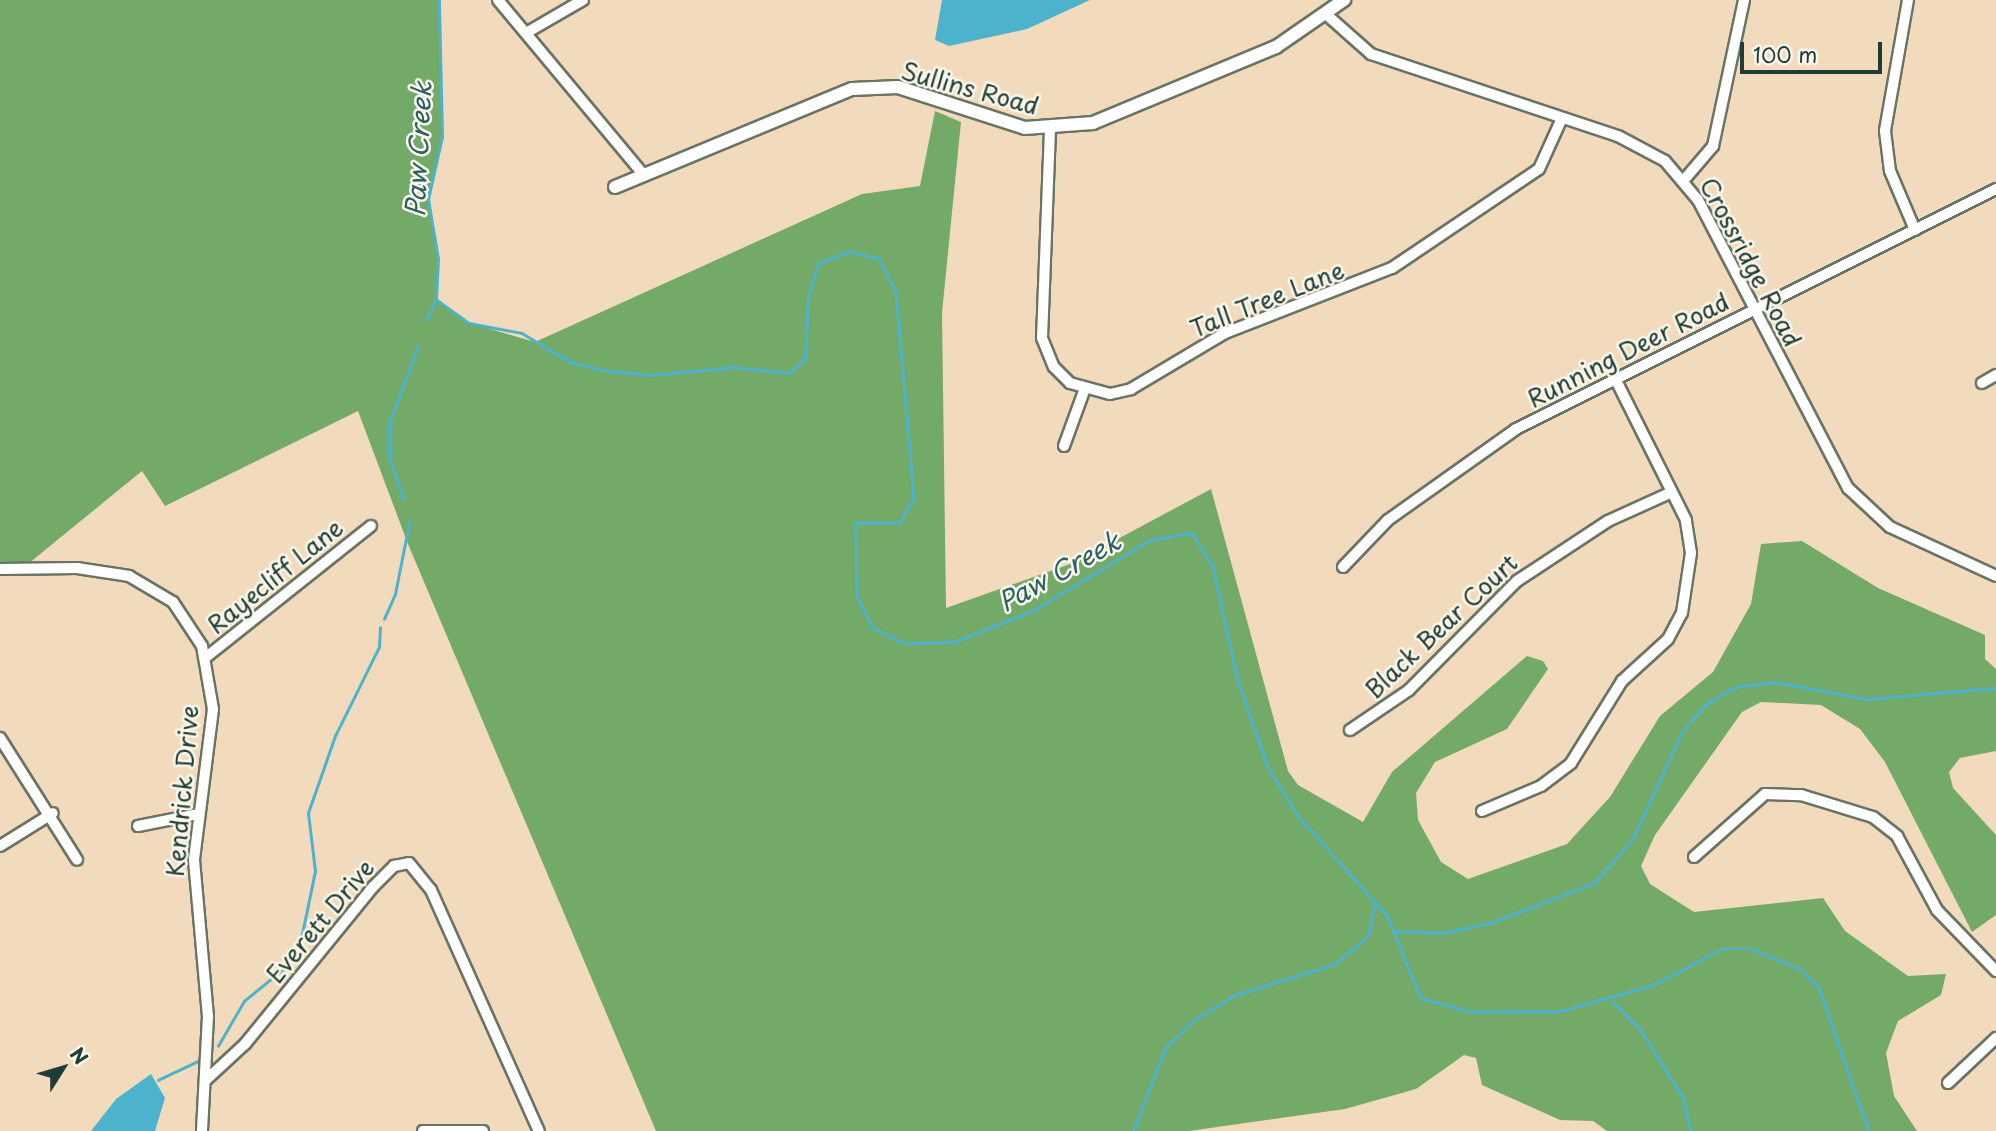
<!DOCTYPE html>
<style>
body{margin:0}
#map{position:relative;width:1996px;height:1131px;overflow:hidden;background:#f2dbbc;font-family:"Playpen Sans",sans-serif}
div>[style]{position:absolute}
.forest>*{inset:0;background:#73aa67}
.water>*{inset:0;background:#4db3cc}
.stream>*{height:2.5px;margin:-1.25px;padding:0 1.25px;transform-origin:1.25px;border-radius:1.25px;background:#4db3cc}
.roads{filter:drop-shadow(2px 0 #697464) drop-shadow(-2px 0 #697464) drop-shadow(0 2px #697464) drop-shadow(0 -2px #697464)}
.minor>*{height:10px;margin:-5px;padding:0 5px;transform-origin:5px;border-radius:5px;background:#fff}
.tertiary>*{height:12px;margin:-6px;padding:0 6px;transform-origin:6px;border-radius:6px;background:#fff}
span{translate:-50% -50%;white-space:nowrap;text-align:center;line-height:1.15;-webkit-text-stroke:5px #fbf7ec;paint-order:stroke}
.street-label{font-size:24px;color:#1f3d34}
.water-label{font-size:26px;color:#2d6062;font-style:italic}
.north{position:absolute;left:28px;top:1033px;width:70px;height:70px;-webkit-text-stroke:5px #fbf7ec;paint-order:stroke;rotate:53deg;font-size:19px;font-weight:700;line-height:28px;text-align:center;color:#1f3d34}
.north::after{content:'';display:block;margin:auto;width:24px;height:32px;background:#1f3d34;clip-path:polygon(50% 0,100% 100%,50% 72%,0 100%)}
.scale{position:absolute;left:1740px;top:42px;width:142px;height:32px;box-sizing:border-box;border:4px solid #1f3d34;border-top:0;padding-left:9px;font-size:21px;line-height:24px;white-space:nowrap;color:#1f3d34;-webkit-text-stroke:5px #fbf7ec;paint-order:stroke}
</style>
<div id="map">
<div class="forest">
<i style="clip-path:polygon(0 0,439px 0,442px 137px,428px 199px,438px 259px,436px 299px,469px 323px,535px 342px,862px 194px,920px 186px,935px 111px,961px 122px,942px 313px,946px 608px,1073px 563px,1211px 489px,1288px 771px,1298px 785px,1363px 822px,1392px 772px,1527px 656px,1543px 661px,1548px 669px,1507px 729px,1435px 762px,1416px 793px,1418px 820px,1441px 862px,1468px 879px,1567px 844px,1610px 797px,1660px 716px,1713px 672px,1751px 604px,1761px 544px,1802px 541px,1878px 588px,1985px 635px,1985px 659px,1996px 669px,1996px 751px,1960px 758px,1949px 772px,1953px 788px,1996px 835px,1996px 915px,1972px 932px,1885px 762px,1860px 729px,1821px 705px,1761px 702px,1742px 712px,1655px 835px,1641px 866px,1650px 884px,1694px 912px,1823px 898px,1845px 931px,1908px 976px,1946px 974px,1941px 995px,1898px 1021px,1886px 1053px,1894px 1096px,1917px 1131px,1607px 1131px,1593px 1121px,1560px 1120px,1482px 1085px,1476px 1058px,1464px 1055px,1416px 1089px,1345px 1109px,1189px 1131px,656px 1131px,408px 544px,358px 411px,165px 506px,142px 471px,23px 568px,0 569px)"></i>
</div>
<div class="water">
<i style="clip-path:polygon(942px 0,1090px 0,1027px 29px,949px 46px,935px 40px)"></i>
<i style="clip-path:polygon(151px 1074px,165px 1098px,155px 1131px,91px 1131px,116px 1099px)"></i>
</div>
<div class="stream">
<i style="left:436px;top:299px;width:41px;rotate:36deg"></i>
<i style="left:469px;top:323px;width:54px;rotate:10.7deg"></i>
<i style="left:522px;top:333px;width:56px;rotate:31.1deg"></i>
<i style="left:570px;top:362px;width:38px;rotate:14deg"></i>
<i style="left:607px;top:371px;width:46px;rotate:5deg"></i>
<i style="left:653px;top:375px;width:80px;rotate:-5.7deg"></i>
<i style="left:733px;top:367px;width:56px;rotate:6.1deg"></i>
<i style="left:789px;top:373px;width:21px;rotate:-41deg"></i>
<i style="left:805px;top:359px;width:61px;rotate:-87.2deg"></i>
<i style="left:808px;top:298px;width:35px;rotate:-74deg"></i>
<i style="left:818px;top:264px;width:33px;rotate:-23deg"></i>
<i style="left:848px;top:251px;width:32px;rotate:14deg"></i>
<i style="left:879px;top:259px;width:36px;rotate:62deg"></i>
<i style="left:896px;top:291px;width:208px;rotate:85deg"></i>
<i style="left:914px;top:498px;width:29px;rotate:119deg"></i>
<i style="left:900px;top:523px;width:44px;rotate:180deg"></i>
<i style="left:856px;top:523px;width:73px;rotate:89.2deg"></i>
<i style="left:857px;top:596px;width:36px;rotate:63deg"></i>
<i style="left:873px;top:628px;width:34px;rotate:26deg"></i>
<i style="left:904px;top:643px;width:50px;rotate:-1.1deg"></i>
<i style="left:954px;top:642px;width:86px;rotate:-21.8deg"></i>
<i style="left:1034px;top:610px;width:135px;rotate:-31.1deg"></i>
<i style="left:1150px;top:540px;width:43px;rotate:-9.5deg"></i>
<i style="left:1192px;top:533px;width:39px;rotate:58deg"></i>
<i style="left:1213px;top:566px;width:114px;rotate:77.8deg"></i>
<i style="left:1237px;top:677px;width:95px;rotate:71deg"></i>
<i style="left:1268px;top:767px;width:59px;rotate:58.2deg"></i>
<i style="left:1299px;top:817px;width:132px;rotate:48.1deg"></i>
<i style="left:1387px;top:915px;width:90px;rotate:67.7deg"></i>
<i style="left:1421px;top:998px;width:53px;rotate:15.4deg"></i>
<i style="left:1472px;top:1012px;width:88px;rotate:-0.7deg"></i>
<i style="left:1560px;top:1011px;width:97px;rotate:-15.6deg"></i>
<i style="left:1653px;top:985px;width:77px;rotate:-27.9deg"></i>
<i style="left:1721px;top:949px;width:31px"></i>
<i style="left:1752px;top:949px;width:52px;rotate:22.6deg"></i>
<i style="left:1800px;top:969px;width:27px;rotate:45deg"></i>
<i style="left:1819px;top:988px;width:151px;rotate:70.7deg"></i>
<i style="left:426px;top:321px;width:24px;rotate:-66deg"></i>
<i style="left:436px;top:299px;width:40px;rotate:-87.1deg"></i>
<i style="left:438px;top:259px;width:61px;rotate:-99.5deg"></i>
<i style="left:428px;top:199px;width:64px;rotate:-77.3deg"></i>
<i style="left:442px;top:137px;width:137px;rotate:-91.3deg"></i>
<i style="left:404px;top:500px;width:45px;rotate:-109.7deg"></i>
<i style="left:389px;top:458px;width:33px;rotate:-90deg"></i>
<i style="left:389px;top:425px;width:85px;rotate:-70.1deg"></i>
<i style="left:384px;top:619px;width:27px;rotate:-66deg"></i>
<i style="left:395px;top:594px;width:72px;rotate:-78.8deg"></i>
<i style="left:1395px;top:931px;width:47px;rotate:2.4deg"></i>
<i style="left:1442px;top:933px;width:49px;rotate:-11.8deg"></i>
<i style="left:1490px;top:923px;width:111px;rotate:-21deg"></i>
<i style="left:1594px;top:883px;width:57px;rotate:-48.5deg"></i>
<i style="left:1632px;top:840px;width:119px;rotate:-65.2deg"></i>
<i style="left:1682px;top:732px;width:35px;rotate:-50deg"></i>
<i style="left:1705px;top:705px;width:35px;rotate:-31deg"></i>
<i style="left:1735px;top:687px;width:40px;rotate:-7.1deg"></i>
<i style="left:1775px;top:682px;width:94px;rotate:10.5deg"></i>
<i style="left:1867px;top:699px;width:129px;rotate:-4.9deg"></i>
<i style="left:1612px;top:1001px;width:40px;rotate:45deg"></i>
<i style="left:1640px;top:1029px;width:80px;rotate:57.7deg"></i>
<i style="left:1683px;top:1097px;width:35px;rotate:77deg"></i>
<i style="left:218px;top:1046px;width:52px;rotate:-60deg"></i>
<i style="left:244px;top:1001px;width:57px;rotate:-39.3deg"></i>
<i style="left:288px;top:965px;width:34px;rotate:-66deg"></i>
<i style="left:302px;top:934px;width:64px;rotate:-78.3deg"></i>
<i style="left:315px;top:871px;width:58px;rotate:-96.9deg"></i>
<i style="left:308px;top:813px;width:82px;rotate:-70.7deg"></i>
<i style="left:335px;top:736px;width:99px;rotate:-63.7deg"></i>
<i style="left:379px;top:647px;width:19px;rotate:-87deg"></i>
<i style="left:158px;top:1080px;width:44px;rotate:-25.4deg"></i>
<i style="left:1133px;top:1131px;width:90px;rotate:-68.6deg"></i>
<i style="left:1166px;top:1047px;width:39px;rotate:-44deg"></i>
<i style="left:1194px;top:1020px;width:48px;rotate:-31.4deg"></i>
<i style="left:1235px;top:995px;width:105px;rotate:-17.2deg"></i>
<i style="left:1335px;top:964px;width:43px;rotate:-40.3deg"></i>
<i style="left:1368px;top:936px;width:35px;rotate:-78deg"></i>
</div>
<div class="roads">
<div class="minor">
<i style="left:498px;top:0;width:228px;rotate:50.2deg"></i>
<i style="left:1908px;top:0;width:133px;rotate:100deg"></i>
<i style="left:1885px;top:131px;width:40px;rotate:82.9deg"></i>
<i style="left:1890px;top:171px;width:64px;rotate:67deg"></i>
<i style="left:1327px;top:15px;width:59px;rotate:41.6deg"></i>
<i style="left:1371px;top:54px;width:260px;rotate:18.4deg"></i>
<i style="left:1618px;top:136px;width:53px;rotate:28deg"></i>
<i style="left:1665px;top:161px;width:51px;rotate:49.8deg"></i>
<i style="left:1698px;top:200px;width:325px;rotate:62.5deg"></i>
<i style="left:1848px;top:488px;width:57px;rotate:42.9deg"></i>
<i style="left:1890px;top:527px;width:117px;rotate:24.8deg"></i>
<i style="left:526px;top:33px;width:66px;rotate:-30.1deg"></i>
<i style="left:1050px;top:130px;width:208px;rotate:92.2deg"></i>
<i style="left:1042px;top:338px;width:31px;rotate:68deg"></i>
<i style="left:1054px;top:367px;width:23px;rotate:45deg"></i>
<i style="left:1070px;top:383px;width:41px;rotate:15.4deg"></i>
<i style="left:1110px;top:394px;width:22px;rotate:-13deg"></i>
<i style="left:1131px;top:389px;width:109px;rotate:-30.8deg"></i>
<i style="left:1225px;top:333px;width:179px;rotate:-21.3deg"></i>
<i style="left:1392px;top:268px;width:177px;rotate:-34deg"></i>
<i style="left:1539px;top:169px;width:56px;rotate:-65.7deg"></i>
<i style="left:1684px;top:180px;width:45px;rotate:-49.5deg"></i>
<i style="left:1713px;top:146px;width:149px;rotate:-78deg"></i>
<i style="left:1982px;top:383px;width:16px;rotate:-30deg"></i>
<i style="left:1064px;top:446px;width:59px;rotate:-70deg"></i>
<i style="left:1343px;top:567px;width:65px;rotate:-46.2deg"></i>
<i style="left:1388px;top:520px;width:157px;rotate:-35.4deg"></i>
<i style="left:1516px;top:429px;width:537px;rotate:-26.57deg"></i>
<i style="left:0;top:569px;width:77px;rotate:-0.7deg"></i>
<i style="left:77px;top:568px;width:53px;rotate:8.7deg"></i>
<i style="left:129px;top:576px;width:51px;rotate:30.6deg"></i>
<i style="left:173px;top:602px;width:53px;rotate:56.6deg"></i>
<i style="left:202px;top:646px;width:64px;rotate:80.1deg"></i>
<i style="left:213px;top:709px;width:152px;rotate:97.2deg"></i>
<i style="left:194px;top:860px;width:157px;rotate:84.9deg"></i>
<i style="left:208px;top:1016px;width:115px;rotate:93deg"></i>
<i style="left:205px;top:658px;width:212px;rotate:-38.5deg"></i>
<i style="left:1350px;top:730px;width:71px;rotate:-34.1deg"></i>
<i style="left:1409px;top:690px;width:153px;rotate:-45.3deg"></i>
<i style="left:1517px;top:581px;width:109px;rotate:-33.4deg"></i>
<i style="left:1608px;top:521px;width:70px;rotate:-24.4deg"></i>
<i style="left:0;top:738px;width:144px;rotate:57.7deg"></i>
<i style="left:1482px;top:811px;width:64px;rotate:-23deg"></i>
<i style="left:1541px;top:786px;width:38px;rotate:-37deg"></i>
<i style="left:1571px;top:763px;width:97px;rotate:-58.1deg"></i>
<i style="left:1622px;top:681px;width:62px;rotate:-42.4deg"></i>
<i style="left:1668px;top:639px;width:30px;rotate:-62deg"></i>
<i style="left:1682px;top:613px;width:61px;rotate:-81.5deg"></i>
<i style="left:1691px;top:553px;width:33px;rotate:-99deg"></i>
<i style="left:1686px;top:520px;width:157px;rotate:-116.6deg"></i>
<i style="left:138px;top:826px;width:61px;rotate:-11.3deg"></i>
<i style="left:0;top:846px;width:62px;rotate:-31.9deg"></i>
<i style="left:1694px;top:857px;width:95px;rotate:-41.6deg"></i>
<i style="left:1765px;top:794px;width:36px;rotate:2deg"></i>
<i style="left:1801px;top:795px;width:75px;rotate:17deg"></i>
<i style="left:1873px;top:817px;width:31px;rotate:38deg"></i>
<i style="left:1897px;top:836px;width:84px;rotate:61.6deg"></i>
<i style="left:1937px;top:910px;width:85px;rotate:46deg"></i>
<i style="left:206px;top:1080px;width:53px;rotate:-42.7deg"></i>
<i style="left:245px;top:1044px;width:203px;rotate:-50.8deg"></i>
<i style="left:373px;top:887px;width:30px;rotate:-45deg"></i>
<i style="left:394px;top:866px;width:15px;rotate:-11deg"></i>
<i style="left:409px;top:863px;width:35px;rotate:51deg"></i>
<i style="left:431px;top:890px;width:264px;rotate:65.9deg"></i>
<i style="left:1948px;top:1083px;width:66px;rotate:-43.2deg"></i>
<i style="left:423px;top:1131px;width:60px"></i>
</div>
<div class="tertiary">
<i style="left:615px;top:187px;width:256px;rotate:-22.5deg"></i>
<i style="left:852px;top:89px;width:46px;rotate:-2.5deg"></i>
<i style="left:898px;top:87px;width:133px;rotate:17.9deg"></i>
<i style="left:1025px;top:128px;width:68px;rotate:-4.2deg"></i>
<i style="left:1093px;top:123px;width:198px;rotate:-22.6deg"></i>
<i style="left:1276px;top:47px;width:83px;rotate:-34.7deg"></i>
</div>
</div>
<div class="street-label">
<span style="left:970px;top:88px;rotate:15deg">Sullins Road</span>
<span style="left:1751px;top:262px;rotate:62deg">Crossridge Road</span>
<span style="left:1267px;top:299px;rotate:-22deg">Tall Tree Lane</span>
<span style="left:1628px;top:350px;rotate:-27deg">Running Deer Road</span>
<span style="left:275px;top:576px;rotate:-39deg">Rayecliff Lane</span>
<span style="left:1441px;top:626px;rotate:-43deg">Black Bear Court</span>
<span style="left:182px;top:791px;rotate:-85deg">Kendrick Drive</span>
<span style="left:320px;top:921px;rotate:-50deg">Everett Drive</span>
</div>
<div class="water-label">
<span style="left:418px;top:149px;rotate:-87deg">Paw Creek</span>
<span style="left:1059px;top:571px;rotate:-29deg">Paw Creek</span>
</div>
<div class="north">N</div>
<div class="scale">100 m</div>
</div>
